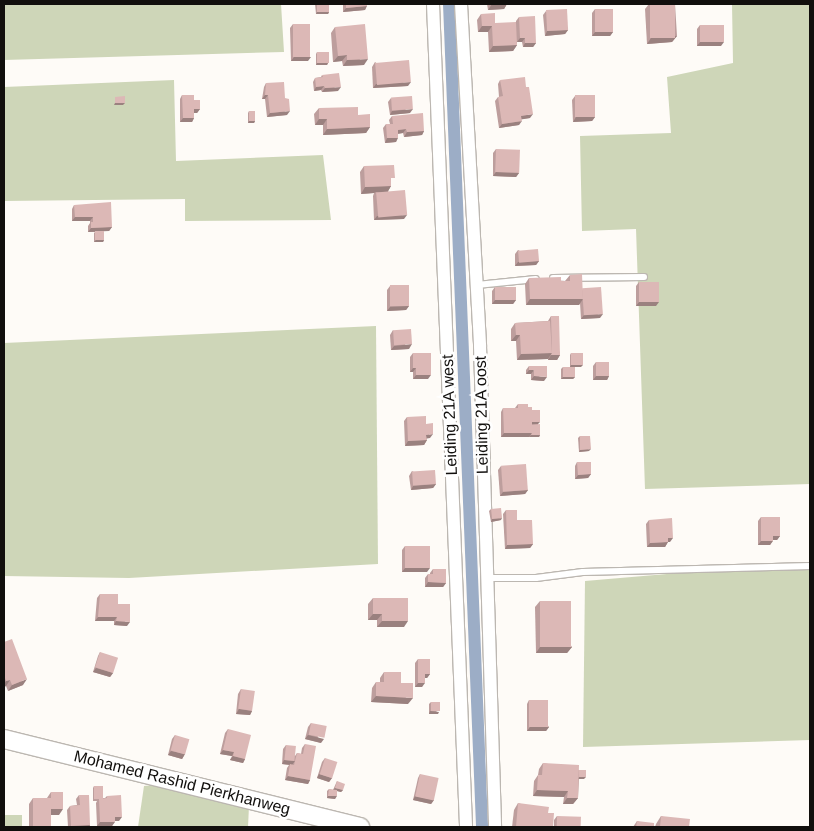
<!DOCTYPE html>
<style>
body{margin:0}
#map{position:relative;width:814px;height:831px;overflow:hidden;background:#fefbf7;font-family:Helvetica,sans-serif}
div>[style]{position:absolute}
.green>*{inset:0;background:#ced6b8;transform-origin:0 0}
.canal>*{height:12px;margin:-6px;padding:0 6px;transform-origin:6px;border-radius:6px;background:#9cadc6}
.roads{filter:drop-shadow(1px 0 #bcb7b1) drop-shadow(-1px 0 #bcb7b1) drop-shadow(0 1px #bcb7b1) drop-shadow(0 -1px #bcb7b1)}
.lane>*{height:6px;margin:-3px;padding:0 3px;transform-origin:3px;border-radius:3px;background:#fff}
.street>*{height:12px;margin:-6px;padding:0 6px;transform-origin:6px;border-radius:6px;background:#fff}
.secondary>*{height:18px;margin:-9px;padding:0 9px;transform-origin:9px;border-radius:9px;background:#fff}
.wall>*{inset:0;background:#bd9e9d}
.shaded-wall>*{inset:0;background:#9a817f}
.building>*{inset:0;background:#dcb8b6;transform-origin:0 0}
span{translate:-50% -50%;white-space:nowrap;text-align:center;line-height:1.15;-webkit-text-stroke:5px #fff;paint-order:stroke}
.street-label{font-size:16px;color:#110f0d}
.frame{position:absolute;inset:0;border:5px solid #110f0d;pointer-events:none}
</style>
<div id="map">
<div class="green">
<i style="clip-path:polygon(4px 4px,281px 4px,284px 52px,4px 60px)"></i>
<i style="clip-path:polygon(732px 4px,810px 4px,810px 484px,645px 489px,636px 229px,582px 231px,580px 136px,671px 133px,667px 77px,733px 63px)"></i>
<i style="clip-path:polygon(174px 80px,176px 161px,323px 155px,331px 220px,185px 221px,185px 199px,4px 201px,4px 87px)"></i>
<i style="clip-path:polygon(376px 326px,378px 564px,129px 578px,4px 576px,4px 343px)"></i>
<i style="clip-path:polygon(810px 569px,810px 740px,583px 747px,585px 581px,690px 572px)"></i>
<i style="clip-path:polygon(154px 785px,249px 806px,248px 827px,138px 827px,144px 786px)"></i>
<i style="left:4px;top:815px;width:18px;height:12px"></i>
</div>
<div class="canal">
<i style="left:449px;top:4px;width:824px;rotate:87.7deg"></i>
</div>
<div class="roads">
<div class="lane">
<i style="left:553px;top:278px;width:91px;rotate:-0.6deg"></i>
<i style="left:477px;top:285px;width:59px;rotate:-5.8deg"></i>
<i style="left:487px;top:578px;width:49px"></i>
<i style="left:536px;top:578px;width:47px;rotate:-7.3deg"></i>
<i style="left:583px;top:572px;width:227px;rotate:-1.5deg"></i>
</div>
<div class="street">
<i style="left:433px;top:4px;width:824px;rotate:87.7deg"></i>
<i style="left:461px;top:4px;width:343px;rotate:86.8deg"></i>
<i style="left:480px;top:346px;width:481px;rotate:88.2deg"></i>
</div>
<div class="secondary">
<i style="left:4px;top:739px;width:367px;rotate:13.9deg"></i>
</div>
</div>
<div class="wall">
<i style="clip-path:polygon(315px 4px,329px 4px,329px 12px,328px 14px,316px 14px)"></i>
<i style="clip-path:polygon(343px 4px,367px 4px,365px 10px,343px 12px)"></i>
<i style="clip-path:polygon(487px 4px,507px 4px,504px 9px,488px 10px)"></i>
<i style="clip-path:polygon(649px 4px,675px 4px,677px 36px,672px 42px,647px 44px,645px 9px)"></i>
<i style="clip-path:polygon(595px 9px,613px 32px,610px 36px,592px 36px,592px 13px)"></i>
<i style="clip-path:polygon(546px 11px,568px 30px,565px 34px,545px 36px,543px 15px)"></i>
<i style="clip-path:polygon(481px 14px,495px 23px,516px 31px,516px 21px,519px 17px,536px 43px,533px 47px,523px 47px,522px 42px,517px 42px,517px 45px,513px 51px,489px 52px,488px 32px,478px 32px,477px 20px)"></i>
<i style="clip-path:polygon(293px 24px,308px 61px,291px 61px,290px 28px)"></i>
<i style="clip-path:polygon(700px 25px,721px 46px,697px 46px,697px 29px)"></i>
<i style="clip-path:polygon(335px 27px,364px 65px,343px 66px,342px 61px,333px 62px,331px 33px)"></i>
<i style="clip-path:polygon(317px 52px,328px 63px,327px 65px,316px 65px,316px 54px)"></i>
<i style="clip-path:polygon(375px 62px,408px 86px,373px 88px,372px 67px)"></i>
<i style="clip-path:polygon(322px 75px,338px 91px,322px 92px,321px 90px,314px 91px,313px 82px,315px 78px,321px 77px)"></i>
<i style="clip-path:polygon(500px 80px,530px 118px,521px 119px,519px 125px,499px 128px,495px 101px,498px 97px,499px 97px,498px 84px)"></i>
<i style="clip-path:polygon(266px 83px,287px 115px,267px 117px,265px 99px,262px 99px,264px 87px)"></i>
<i style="clip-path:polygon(182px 95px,194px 100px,200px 109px,197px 113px,194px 113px,194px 118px,192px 122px,180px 122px,180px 99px)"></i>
<i style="clip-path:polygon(575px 96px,595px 117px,592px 121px,573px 122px,572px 100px)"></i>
<i style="clip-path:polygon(391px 98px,410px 113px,390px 115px,388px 102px)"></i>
<i style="clip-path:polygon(319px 108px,358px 115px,370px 127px,366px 133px,323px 135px,323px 125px,315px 125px,314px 114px)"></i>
<i style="clip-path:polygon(249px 111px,255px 121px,254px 123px,248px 123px,248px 113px)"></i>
<i style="clip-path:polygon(392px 116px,424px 131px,422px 135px,404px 137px,403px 133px,398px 134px,396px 142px,385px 143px,383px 128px,386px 124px,390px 124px,389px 120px)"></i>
<i style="clip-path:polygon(496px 149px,519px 173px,516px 177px,493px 176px,493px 153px)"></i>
<i style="clip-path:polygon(364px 166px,391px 183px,391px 186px,388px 191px,404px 219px,374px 220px,373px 196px,374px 193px,361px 194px,360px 172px)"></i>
<i style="clip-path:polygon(74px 205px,112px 227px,109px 231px,104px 231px,104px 240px,103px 242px,94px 242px,94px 233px,95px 232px,88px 232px,88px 226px,90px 223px,90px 221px,72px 221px,72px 209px)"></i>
<i style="clip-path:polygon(518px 250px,539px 261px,536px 265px,515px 266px,515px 254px)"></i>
<i style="clip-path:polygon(570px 275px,582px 289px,600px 318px,581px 319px,580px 303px,579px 305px,526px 305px,525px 284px,529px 278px,565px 281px)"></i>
<i style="clip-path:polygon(639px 282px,656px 306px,636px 306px,636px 286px)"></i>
<i style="clip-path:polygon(390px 286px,409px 306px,406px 310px,387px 311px,387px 290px)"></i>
<i style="clip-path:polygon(495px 287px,516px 300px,513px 304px,492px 304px,492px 291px)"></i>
<i style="clip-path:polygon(551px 316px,560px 355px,557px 360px,548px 360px,548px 358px,548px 359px,517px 360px,516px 341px,511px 341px,511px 329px,515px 323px,548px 321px)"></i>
<i style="clip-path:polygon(393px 330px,409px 349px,391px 350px,390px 335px)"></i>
<i style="clip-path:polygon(413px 353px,428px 379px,413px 379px,413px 372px,410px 372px,410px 357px)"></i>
<i style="clip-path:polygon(571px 353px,581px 367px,575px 367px,575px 377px,573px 379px,561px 379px,561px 369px,563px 367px,570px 367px,570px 355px)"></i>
<i style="clip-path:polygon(596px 362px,609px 376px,607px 380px,593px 380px,593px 366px)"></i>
<i style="clip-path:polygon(529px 366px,544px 381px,531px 380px,531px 374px,526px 374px,526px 370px)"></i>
<i style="clip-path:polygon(518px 404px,528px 407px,532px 410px,538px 424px,540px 435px,539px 437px,529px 437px,529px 436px,529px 437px,501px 437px,501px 412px,503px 408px,515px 408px)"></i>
<i style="clip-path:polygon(407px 417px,426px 424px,430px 438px,427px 438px,427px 440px,424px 445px,405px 446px,404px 421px)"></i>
<i style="clip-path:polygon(580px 436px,589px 451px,579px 452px,578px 438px)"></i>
<i style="clip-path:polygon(577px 462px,591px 474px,588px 478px,575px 479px,575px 466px)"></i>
<i style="clip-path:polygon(501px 466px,528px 490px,525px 494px,500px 496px,498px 470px)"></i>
<i style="clip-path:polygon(412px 471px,436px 484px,433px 488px,411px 490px,409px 476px)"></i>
<i style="clip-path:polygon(491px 509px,501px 520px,491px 522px,489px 511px)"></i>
<i style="clip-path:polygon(506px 510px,533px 544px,530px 548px,505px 549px,503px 514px)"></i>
<i style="clip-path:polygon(761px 517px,780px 536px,777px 540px,773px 540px,770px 545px,758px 545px,758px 521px)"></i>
<i style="clip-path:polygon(649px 520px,670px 542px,668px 542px,665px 547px,647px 547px,646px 524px)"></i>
<i style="clip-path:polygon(405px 546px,427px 572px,402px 572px,402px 550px)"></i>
<i style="clip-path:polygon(433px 569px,446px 583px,443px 587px,425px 587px,425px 578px,428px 574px,430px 574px,430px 573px)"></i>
<i style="clip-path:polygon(100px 594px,118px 604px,127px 626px,114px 625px,114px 621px,95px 621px,97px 598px)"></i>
<i style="clip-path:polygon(373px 598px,404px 627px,377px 627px,377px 620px,368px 620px,368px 604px)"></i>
<i style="clip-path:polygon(540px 601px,572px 647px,567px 653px,536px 653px,535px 607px)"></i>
<i style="clip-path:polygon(4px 642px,23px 685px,8px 691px,6px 686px,4px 687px)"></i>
<i style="clip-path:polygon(100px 652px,113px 673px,110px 677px,93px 672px,98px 656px)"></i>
<i style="clip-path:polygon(418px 659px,430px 674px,427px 678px,425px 678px,422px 687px,415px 687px,415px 663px)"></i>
<i style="clip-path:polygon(384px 672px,401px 683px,408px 704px,371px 702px,372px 688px,376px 682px,380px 682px,380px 678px)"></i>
<i style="clip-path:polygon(241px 689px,252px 711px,250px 715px,236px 714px,238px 694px)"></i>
<i style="clip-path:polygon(529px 700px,549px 727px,546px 731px,527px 731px,527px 704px)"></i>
<i style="clip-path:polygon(431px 702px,438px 714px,429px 714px,429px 704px)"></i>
<i style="clip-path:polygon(311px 723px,321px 743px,305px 739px,308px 727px)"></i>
<i style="clip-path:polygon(228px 729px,245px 759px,243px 763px,230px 760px,232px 756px,220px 754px,225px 733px)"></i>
<i style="clip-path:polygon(175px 735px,185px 754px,182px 759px,168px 755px,172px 739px)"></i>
<i style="clip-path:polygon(305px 744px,310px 780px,308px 784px,285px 780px,287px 768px,289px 765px,282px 764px,283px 749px,286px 745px,295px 756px,297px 753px,301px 754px,302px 748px)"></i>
<i style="clip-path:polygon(325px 758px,332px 778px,329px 782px,317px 778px,322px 762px)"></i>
<i style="clip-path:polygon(543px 763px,579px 770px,584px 779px,579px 779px,578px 798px,573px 804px,563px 804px,564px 797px,533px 796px,534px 781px,538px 775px,539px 769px)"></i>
<i style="clip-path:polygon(420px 774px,434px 800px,431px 804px,413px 800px,418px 778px)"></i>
<i style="clip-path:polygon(337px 781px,343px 790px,341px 792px,337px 791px,335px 799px,327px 798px,327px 791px,329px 789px,333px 790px)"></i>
<i style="clip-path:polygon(94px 786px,103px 798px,105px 798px,107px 796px,119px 821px,115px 821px,112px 826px,97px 826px,96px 803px,97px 801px,93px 801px,93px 788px)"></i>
<i style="clip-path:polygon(51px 792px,59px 815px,51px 815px,51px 827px,29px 827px,29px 804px,33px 798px,47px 798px)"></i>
<i style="clip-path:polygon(79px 795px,90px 825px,89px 827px,68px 827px,67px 810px,70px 806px,77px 805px,76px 799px)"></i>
<i style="clip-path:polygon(518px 803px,548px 813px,553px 827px,512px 827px,514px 810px)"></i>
<i style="clip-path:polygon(557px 816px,581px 827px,554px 827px,554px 820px)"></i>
<i style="clip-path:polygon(661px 816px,689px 827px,655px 827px,656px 824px)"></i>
<i style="clip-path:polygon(637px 821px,654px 827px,620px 827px,621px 826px,633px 827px)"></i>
</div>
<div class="shaded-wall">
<i style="clip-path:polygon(492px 4px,507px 4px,504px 9px,488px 10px)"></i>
<i style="clip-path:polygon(367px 6px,365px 10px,343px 12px,346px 8px)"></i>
<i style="clip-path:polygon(317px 12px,329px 12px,328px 14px,316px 14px)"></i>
<i style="clip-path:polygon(482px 26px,492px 26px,488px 32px,478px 32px)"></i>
<i style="clip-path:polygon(568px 30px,565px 34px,545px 36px,547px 31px)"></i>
<i style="clip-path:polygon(595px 32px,613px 32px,610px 36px,592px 36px)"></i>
<i style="clip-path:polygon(677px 36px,672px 42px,647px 44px,651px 38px)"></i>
<i style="clip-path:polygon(520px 38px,525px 38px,522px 42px,517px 42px)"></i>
<i style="clip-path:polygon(700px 42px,724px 42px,721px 46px,697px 46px)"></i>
<i style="clip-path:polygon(525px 43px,536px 43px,533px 47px,523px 47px)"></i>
<i style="clip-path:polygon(517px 45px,513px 51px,489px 52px,493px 46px)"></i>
<i style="clip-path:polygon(347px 55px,342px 61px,333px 62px,338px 56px)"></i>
<i style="clip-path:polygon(294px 57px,311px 57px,308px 61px,291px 61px)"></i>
<i style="clip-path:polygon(368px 59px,364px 65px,343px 66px,347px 60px)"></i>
<i style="clip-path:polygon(317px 63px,328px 63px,327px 65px,316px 65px)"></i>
<i style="clip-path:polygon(411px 82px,408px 86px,373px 88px,376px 84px)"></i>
<i style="clip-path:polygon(324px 86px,321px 90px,314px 91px,316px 87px)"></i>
<i style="clip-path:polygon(341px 87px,338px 91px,322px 92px,325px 88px)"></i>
<i style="clip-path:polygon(265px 95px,268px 95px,265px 99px,262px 99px)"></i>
<i style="clip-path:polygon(115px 103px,125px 103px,123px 105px,114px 105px)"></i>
<i style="clip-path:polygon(194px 109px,200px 109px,197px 113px,192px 113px)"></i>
<i style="clip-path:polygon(413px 109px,410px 113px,390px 115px,392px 111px)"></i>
<i style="clip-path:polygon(290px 111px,287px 115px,267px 117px,270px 113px)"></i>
<i style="clip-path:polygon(533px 114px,530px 118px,518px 120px,521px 116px)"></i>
<i style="clip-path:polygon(576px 117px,595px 117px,592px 121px,573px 122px)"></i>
<i style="clip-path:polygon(183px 118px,194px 118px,192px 122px,180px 122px)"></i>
<i style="clip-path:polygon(319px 119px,327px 119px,323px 125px,315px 125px)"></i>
<i style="clip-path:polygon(249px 121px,255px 121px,254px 123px,248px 123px)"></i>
<i style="clip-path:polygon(522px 121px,519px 125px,499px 128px,502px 124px)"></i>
<i style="clip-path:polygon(370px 127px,366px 133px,323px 135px,327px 129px)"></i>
<i style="clip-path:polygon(406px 129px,403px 133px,395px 134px,398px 130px)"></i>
<i style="clip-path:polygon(424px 131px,422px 135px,404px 137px,407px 132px)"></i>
<i style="clip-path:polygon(387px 138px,398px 138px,396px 142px,385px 143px)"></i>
<i style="clip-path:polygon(496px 172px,519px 173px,516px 177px,493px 176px)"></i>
<i style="clip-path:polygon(391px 186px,387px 193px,376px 192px,374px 193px,361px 194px,365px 187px)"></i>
<i style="clip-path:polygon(407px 215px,404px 219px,374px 220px,377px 216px)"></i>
<i style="clip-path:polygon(75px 217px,93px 217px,90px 221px,72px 221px)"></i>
<i style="clip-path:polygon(112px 227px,109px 231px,88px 232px,91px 228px)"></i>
<i style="clip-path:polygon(96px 240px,104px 240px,103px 242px,94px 242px)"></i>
<i style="clip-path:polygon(539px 261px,536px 265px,515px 266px,518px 262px)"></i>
<i style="clip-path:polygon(530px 299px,583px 299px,579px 305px,526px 305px)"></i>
<i style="clip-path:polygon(495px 300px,516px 300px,513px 304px,492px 304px)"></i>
<i style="clip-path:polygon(639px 302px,659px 302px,656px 306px,636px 306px)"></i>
<i style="clip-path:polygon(409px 306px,406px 310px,387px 311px,390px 307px)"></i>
<i style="clip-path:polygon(603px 314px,600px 318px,581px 319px,584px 315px)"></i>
<i style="clip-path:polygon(516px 335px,520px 335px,516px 341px,511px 341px)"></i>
<i style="clip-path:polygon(412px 344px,409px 349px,391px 350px,394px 346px)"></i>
<i style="clip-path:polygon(552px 353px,548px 359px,517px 360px,521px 354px)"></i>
<i style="clip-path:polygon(551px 355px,560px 355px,557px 360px,548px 360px)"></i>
<i style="clip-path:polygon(571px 365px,583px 365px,581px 367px,570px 367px)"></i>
<i style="clip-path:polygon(413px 368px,416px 368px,413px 372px,410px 372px)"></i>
<i style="clip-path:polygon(529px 370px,534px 370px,531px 374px,526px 374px)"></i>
<i style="clip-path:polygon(416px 375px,431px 375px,428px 379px,413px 379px)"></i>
<i style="clip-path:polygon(534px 376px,547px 377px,544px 381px,531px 380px)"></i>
<i style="clip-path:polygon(596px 376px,609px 376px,607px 380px,593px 380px)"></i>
<i style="clip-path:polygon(563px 377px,575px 377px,573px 379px,561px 379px)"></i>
<i style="clip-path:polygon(531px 422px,540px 422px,538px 424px,529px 424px)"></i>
<i style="clip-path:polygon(504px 433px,532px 433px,529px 437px,501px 437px)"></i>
<i style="clip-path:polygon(433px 434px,430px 438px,424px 439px,426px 435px)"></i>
<i style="clip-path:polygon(531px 435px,540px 435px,539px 437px,529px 437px)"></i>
<i style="clip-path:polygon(427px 440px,424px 445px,405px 446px,408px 441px)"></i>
<i style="clip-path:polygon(591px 449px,589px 451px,579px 452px,580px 450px)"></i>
<i style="clip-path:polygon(591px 474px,588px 478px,575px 479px,578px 475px)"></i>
<i style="clip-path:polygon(436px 484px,433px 488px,411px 490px,413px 486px)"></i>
<i style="clip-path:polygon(528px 490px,525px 494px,500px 496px,503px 492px)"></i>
<i style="clip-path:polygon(502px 518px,501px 520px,491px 522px,492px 519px)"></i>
<i style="clip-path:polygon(773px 536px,780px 536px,777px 540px,770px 540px)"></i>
<i style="clip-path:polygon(668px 538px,673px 538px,670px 542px,665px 542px)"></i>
<i style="clip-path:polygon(761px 541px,773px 541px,770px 545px,758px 545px)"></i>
<i style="clip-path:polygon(668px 542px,665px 547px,647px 547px,650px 543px)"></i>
<i style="clip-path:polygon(533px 544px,530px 548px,505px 549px,507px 545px)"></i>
<i style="clip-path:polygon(405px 568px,430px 568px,427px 572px,402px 572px)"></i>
<i style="clip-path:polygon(428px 582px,446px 583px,443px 587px,425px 587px)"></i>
<i style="clip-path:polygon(373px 614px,382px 614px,377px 620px,368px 620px)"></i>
<i style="clip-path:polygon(98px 617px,117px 617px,114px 621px,95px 621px)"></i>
<i style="clip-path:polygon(116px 621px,130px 622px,127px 626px,114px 625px)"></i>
<i style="clip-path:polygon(382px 621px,408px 621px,404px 627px,377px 627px)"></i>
<i style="clip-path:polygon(540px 647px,572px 647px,567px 653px,536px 653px)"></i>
<i style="clip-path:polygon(96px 668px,113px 673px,110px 677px,93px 672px)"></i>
<i style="clip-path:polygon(425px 674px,430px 674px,427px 678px,422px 678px)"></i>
<i style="clip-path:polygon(27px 679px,23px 685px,8px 691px,12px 685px)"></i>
<i style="clip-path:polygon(10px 680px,6px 686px,4px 687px,4px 684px,6px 681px)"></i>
<i style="clip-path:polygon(418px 683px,425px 683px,422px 687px,415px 687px)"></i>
<i style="clip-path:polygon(376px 696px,413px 698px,408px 704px,371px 702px)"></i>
<i style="clip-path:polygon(239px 709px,252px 711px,250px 715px,236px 714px)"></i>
<i style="clip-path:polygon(430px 711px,439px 712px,438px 714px,429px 714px)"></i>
<i style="clip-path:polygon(530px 727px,549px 727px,546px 731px,527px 731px)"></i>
<i style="clip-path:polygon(308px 735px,324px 739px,321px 743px,305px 739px)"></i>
<i style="clip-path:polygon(223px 750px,234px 752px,232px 756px,220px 754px)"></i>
<i style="clip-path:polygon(171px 751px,185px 754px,182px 759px,168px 755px)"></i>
<i style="clip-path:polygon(233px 756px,245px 759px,243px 763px,230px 760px)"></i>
<i style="clip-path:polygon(284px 760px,295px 761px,292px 765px,282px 764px)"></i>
<i style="clip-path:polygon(319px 774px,332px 778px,329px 782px,317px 778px)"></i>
<i style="clip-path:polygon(288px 776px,310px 780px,308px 784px,285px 780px)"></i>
<i style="clip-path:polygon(579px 777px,586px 777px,584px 779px,577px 779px)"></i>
<i style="clip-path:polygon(335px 788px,343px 790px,341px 792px,333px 790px)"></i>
<i style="clip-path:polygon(537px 790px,568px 791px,564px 797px,533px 796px)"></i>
<i style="clip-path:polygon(328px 796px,337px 796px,335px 799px,327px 798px)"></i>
<i style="clip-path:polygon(415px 796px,434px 800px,431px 804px,413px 800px)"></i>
<i style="clip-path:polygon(567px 798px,578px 798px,573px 804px,563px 804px)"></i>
<i style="clip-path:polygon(51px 809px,63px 809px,59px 815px,47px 815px)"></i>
<i style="clip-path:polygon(115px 817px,122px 817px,119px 821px,112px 821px)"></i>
<i style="clip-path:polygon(100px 822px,115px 822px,112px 826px,97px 826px)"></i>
<i style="clip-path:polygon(90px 825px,89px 827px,71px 827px,71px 826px)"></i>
</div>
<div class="building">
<i style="left:317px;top:4px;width:12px;height:8px"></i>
<i style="clip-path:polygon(346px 4px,367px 4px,367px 6px,346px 8px)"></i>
<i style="left:650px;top:4px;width:25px;height:34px"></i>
<i style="left:567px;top:9px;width:21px;height:21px;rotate:87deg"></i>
<i style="left:595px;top:9px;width:18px;height:23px"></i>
<i style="clip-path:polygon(495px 13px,495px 23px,516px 22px,517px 45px,493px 46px,492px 26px,482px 26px,481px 14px)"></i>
<i style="clip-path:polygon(535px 16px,536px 43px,525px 43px,525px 38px,520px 38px,519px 17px)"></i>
<i style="left:293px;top:24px;width:17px;height:33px"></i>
<i style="clip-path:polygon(365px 24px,368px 59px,347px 60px,347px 55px,338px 56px,335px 27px)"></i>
<i style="left:700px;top:25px;width:24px;height:17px"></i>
<i style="left:317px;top:52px;width:12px;height:11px"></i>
<i style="left:409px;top:60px;width:22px;height:34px;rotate:85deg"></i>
<i style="clip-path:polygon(339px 73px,341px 87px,325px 88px,324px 86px,316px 87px,315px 78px,323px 77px,322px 75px)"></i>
<i style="clip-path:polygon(525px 77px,526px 87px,529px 87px,533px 114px,521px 116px,522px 121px,502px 124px,498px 97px,503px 96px,500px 80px)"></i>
<i style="clip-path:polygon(284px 82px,285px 98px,289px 99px,290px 111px,270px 113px,268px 95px,265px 95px,266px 83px)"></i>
<i style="clip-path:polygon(182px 95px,194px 95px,194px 100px,200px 100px,200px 109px,194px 109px,194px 118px,183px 118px)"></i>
<i style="left:595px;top:95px;width:22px;height:20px;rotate:90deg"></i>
<i style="clip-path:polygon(125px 96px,125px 103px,115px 103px,115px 97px)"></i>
<i style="left:412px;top:96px;width:13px;height:21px;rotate:86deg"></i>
<i style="clip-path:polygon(358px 107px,358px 115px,370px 114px,370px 127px,327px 129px,327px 119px,319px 119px,319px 108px)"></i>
<i style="left:249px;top:111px;width:6px;height:10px"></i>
<i style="clip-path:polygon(423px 113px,424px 131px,407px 132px,406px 129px,398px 130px,398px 138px,387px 138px,386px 124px,393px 124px,392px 116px)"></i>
<i style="left:496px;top:149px;width:24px;height:23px;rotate:2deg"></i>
<i style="clip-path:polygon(394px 165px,395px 178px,391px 178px,391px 186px,365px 187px,364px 166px)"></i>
<i style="left:405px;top:190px;width:25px;height:29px;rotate:85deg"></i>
<i style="clip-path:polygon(111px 202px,112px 227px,91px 228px,91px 222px,93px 222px,93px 217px,75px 217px,74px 205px)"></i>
<i style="left:95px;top:231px;width:9px;height:9px"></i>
<i style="left:538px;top:249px;width:12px;height:20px;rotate:85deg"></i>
<i style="clip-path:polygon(582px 274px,583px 299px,530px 299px,529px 278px,561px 277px,561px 281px,570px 281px,570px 275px)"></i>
<i style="left:639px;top:282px;width:20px;height:20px"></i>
<i style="left:409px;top:285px;width:21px;height:19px;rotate:90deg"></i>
<i style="left:495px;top:287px;width:21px;height:13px"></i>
<i style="left:601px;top:287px;width:27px;height:19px;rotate:86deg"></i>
<i style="clip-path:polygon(551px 316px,559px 316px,560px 355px,551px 355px,552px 353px)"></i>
<i style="clip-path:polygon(550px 321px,552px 353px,521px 354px,520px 335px,516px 335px,515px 323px)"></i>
<i style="left:411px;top:329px;width:15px;height:18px;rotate:86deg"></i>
<i style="clip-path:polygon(413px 353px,431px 353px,431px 375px,416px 375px,416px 368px,413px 368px)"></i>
<i style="left:571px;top:353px;width:12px;height:12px"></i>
<i style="left:596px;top:362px;width:13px;height:14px"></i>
<i style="clip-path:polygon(529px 366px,547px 366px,547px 377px,534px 376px,534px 370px,529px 370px)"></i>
<i style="left:563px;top:367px;width:12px;height:10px"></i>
<i style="clip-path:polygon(518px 404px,528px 404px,528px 407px,532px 407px,532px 433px,504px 433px,503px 408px,518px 408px)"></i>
<i style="left:532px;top:410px;width:8px;height:12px"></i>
<i style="clip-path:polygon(426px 416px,426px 424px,433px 423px,433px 434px,426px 435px,427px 440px,408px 441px,407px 417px)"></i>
<i style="clip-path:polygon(540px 424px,540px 435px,531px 435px,532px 433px,532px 425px)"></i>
<i style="clip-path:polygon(580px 436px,590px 436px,591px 449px,580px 450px)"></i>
<i style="clip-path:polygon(577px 462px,591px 462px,591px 474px,578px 475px)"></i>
<i style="left:526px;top:464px;width:26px;height:25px;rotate:86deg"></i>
<i style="left:435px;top:470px;width:14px;height:23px;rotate:86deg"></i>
<i style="left:501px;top:508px;width:10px;height:10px;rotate:84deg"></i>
<i style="clip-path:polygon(506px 510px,517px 510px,517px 520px,532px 520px,533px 544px,507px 545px)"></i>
<i style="clip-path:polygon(761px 517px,780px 517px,780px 536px,773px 536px,773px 541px,761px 541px)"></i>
<i style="clip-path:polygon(672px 518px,673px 538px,668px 538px,668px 542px,650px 543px,649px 520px)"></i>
<i style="left:405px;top:546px;width:25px;height:22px"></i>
<i style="clip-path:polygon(433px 569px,446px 569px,446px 583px,428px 582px,428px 574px,433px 574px)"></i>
<i style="clip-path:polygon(100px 594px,118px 594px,118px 604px,130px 604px,130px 622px,116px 621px,117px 617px,98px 617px)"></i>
<i style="clip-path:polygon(373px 598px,408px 598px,408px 621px,382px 621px,382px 614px,373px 614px)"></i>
<i style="left:540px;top:601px;width:31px;height:46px"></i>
<i style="clip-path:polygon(12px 639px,27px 679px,12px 685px,10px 680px,6px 681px,4px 675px,4px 642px)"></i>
<i style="left:100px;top:652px;width:19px;height:16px;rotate:18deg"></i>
<i style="clip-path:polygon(418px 659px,430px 659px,430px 674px,425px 674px,425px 683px,418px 683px)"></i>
<i style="clip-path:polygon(384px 672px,401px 672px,401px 683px,413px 683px,413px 698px,376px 696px,376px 682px,384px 682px)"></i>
<i style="left:241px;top:689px;width:14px;height:20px;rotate:8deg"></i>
<i style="left:529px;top:700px;width:19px;height:27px"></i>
<i style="left:431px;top:702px;width:9px;height:9px"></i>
<i style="left:311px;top:723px;width:16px;height:12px;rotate:11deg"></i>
<i style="clip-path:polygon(228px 729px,251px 735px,245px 759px,233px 756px,234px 752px,223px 750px)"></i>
<i style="left:175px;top:735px;width:15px;height:16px;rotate:16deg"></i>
<i style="clip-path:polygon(305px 744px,316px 746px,310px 780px,288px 776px,290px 764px,294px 765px,297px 753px,303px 754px)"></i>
<i style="left:286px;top:745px;width:10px;height:15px;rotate:6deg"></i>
<i style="left:325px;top:758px;width:13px;height:17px;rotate:18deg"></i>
<i style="clip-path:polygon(543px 763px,579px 765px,578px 798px,567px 798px,568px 791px,537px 790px,538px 775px,542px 775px)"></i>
<i style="left:579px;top:770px;width:7px;height:7px"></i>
<i style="left:420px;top:774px;width:19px;height:23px;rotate:12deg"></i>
<i style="clip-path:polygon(337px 781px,345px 784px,343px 790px,335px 788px)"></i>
<i style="left:94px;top:786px;width:9px;height:13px"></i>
<i style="clip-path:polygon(329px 789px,337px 790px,337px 796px,328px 796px)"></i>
<i style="clip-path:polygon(51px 792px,63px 792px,63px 809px,51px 809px,51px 827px,33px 827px,33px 798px,51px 798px)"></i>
<i style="clip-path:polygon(79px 795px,89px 795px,90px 825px,71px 826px,70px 806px,80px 805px)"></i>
<i style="clip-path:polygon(121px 795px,122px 817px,115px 817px,115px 822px,100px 822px,99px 799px,107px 798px,107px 796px)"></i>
<i style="clip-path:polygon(518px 803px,549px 807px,548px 813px,554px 813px,553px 827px,516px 827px)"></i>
<i style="left:557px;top:816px;width:24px;height:11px;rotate:2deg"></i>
<i style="clip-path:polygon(661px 816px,690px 819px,689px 827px,660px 827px)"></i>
<i style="clip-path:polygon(637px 821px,654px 823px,654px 827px,621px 827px,621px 826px,636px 827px)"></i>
</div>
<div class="street-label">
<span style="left:450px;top:415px;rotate:-92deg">Leiding 21A west</span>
<span style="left:482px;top:415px;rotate:-91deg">Leiding 21A oost</span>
<span style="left:182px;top:783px;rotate:14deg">Mohamed Rashid Pierkhanweg</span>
</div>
<div class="frame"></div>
</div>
